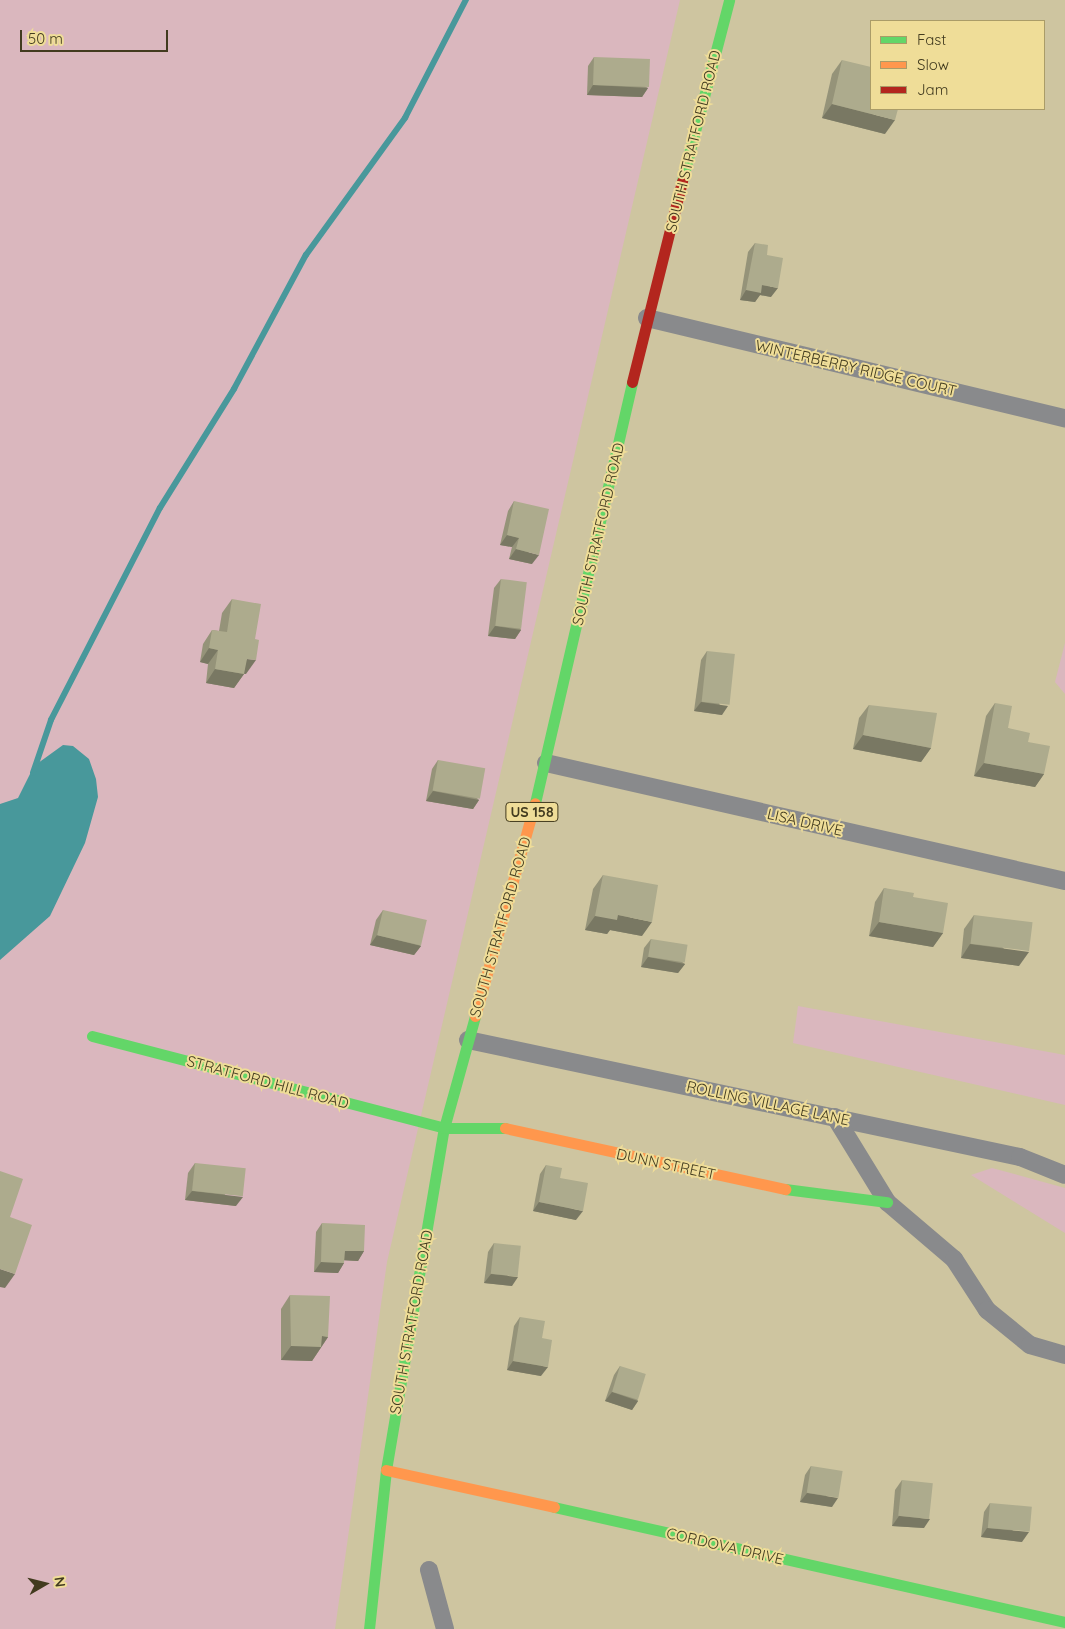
<!DOCTYPE html>
<style>
body{margin:0}
#map{position:relative;width:1065px;height:1629px;overflow:hidden;background:#cec5a0;font-family:Quicksand,sans-serif}
div>[style]{position:absolute}
.green>*{inset:0;background:#dab7be}
.water>*{inset:0;background:#48989b}
.stream>*{height:5.5px;margin:-2.75px;padding:0 2.75px;transform-origin:2.75px;border-radius:2.75px;background:#48989b}
.street>*{height:18px;margin:-9px;padding:0 9px;transform-origin:9px;border-radius:9px;background:#898a8c}
.fast>*{height:11px;margin:-5.5px;padding:0 5.5px;transform-origin:5.5px;border-radius:5.5px;background:#63d668}
.slow>*{height:11px;margin:-5.5px;padding:0 5.5px;transform-origin:5.5px;border-radius:5.5px;background:#ff974d}
.jam>*{height:11px;margin:-5.5px;padding:0 5.5px;transform-origin:5.5px;border-radius:5.5px;background:#b3261e}
.wall>*{inset:0;background:#959379}
.shaded-wall>*{inset:0;background:#797863}
.building>*{inset:0;background:#adab8d;transform-origin:0 0}
span{translate:-50% -50%;white-space:nowrap;text-align:center;line-height:1.15;-webkit-text-stroke:4px #efdd98;paint-order:stroke}
.shield-label span{padding:1px 4px;background:#efdd98;border:1px solid;border-radius:4px;-webkit-text-stroke-width:0}
.shield-label{font-size:14px;color:#423b1f;font-weight:700}
.street-label{font-size:15px;color:#423b1f}
.legend{position:absolute;left:870px;top:20px;width:175px;height:90px;box-sizing:border-box;background:#efdd98;border:1px solid #aa9c68;margin:0;padding:6px 9px;list-style:none;font-size:15px;color:#423b1f}
.legend li{display:flex;align-items:center;gap:10px;height:25px}
.legend b{width:25px;border:1px solid #aa9c68}
.north{position:absolute;left:20px;top:1559px;width:50px;height:50px;-webkit-text-stroke:4px #efdd98;paint-order:stroke;rotate:82deg;font-size:14px;font-weight:700;line-height:20px;text-align:center;color:#423b1f}
.north::after{content:'';display:block;margin:auto;width:18px;height:22px;background:#423b1f;clip-path:polygon(50% 0,100% 100%,50% 72%,0 100%)}
.scale{position:absolute;left:20px;top:30px;width:148px;height:22px;box-sizing:border-box;border:2px solid #423b1f;border-top:0;padding-left:6px;font-size:15px;line-height:18px;white-space:nowrap;color:#423b1f;-webkit-text-stroke:4px #efdd98;paint-order:stroke}
</style>
<div id="map">
<div class="green">
<i style="clip-path:polygon(0 0,680px 0,387px 1262px,335px 1629px,0 1629px)"></i>
<i style="clip-path:polygon(1065px 643px,1065px 694px,1055px 682px)"></i>
<i style="clip-path:polygon(798px 1006px,1065px 1055px,1065px 1105px,793px 1043px)"></i>
<i style="clip-path:polygon(992px 1168px,1065px 1188px,1065px 1233px,971px 1175px)"></i>
</div>
<div class="water">
<i style="clip-path:polygon(63px 745px,73px 746px,89px 759px,96px 779px,98px 797px,85px 843px,50px 916px,0 960px,0 804px,18px 798px,34px 766px)"></i>
</div>
<div class="stream">
<i style="left:33px;top:773px;width:56px;rotate:-71.2deg"></i>
<i style="left:51px;top:720px;width:238px;rotate:-62.8deg"></i>
<i style="left:160px;top:508px;width:140px;rotate:-58.1deg"></i>
<i style="left:234px;top:389px;width:152px;rotate:-61.8deg"></i>
<i style="left:306px;top:255px;width:169px;rotate:-54.1deg"></i>
<i style="left:405px;top:118px;width:133px;rotate:-62.7deg"></i>
</div>
<div class="street">
<i style="left:647px;top:318px;width:430px;rotate:13.5deg"></i>
<i style="left:546px;top:763px;width:532px;rotate:12.81deg"></i>
<i style="left:468px;top:1040px;width:564px;rotate:11.97deg"></i>
<i style="left:1020px;top:1157px;width:48px;rotate:21.8deg"></i>
<i style="left:835px;top:1117px;width:100px;rotate:58.5deg"></i>
<i style="left:887px;top:1202px;width:88px;rotate:40.4deg"></i>
<i style="left:954px;top:1259px;width:61px;rotate:57.1deg"></i>
<i style="left:987px;top:1310px;width:55px;rotate:39.1deg"></i>
<i style="left:1030px;top:1345px;width:36px;rotate:16deg"></i>
<i style="left:429px;top:1570px;width:61px;rotate:74.8deg"></i>
</div>
<div class="fast">
<i style="left:682px;top:181px;width:187px;rotate:-75.4deg"></i>
<i style="left:535px;top:803px;width:432px;rotate:-77deg"></i>
<i style="left:92px;top:1036px;width:364px;rotate:14.6deg"></i>
<i style="left:444px;top:1128px;width:61px"></i>
<i style="left:785px;top:1189px;width:103px;rotate:7.3deg"></i>
<i style="left:554px;top:1507px;width:524px;rotate:12.68deg"></i>
<i style="left:369px;top:1629px;width:160px;rotate:-83.9deg"></i>
<i style="left:386px;top:1470px;width:347px;rotate:-80.4deg"></i>
<i style="left:444px;top:1128px;width:116px;rotate:-74.5deg"></i>
</div>
<div class="slow">
<i style="left:475px;top:1016px;width:221px;rotate:-74.3deg"></i>
<i style="left:505px;top:1128px;width:287px;rotate:12.3deg"></i>
<i style="left:386px;top:1470px;width:172px;rotate:12.4deg"></i>
</div>
<div class="jam">
<i style="left:632px;top:382px;width:207px;rotate:-76deg"></i>
</div>
<div class="wall">
<i style="clip-path:polygon(594px 57px,648px 88px,642px 97px,587px 95px,588px 66px)"></i>
<i style="clip-path:polygon(842px 60px,885px 134px,822px 118px,832px 74px)"></i>
<i style="clip-path:polygon(755px 243px,767px 255px,771px 297px,760px 295px,755px 302px,740px 300px,748px 252px)"></i>
<i style="clip-path:polygon(514px 501px,532px 564px,509px 559px,512px 547px,500px 545px,508px 511px)"></i>
<i style="clip-path:polygon(501px 579px,521px 630px,515px 639px,488px 636px,494px 588px)"></i>
<i style="clip-path:polygon(232px 599px,246px 674px,244px 674px,234px 688px,206px 683px,208px 664px,200px 662px,203px 644px,212px 630px,219px 631px,222px 613px)"></i>
<i style="clip-path:polygon(707px 651px,722px 715px,694px 711px,701px 660px)"></i>
<i style="clip-path:polygon(995px 703px,1008px 728px,1028px 742px,1044px 774px,1035px 787px,974px 776px,986px 716px)"></i>
<i style="clip-path:polygon(869px 705px,931px 748px,921px 762px,853px 749px,859px 718px)"></i>
<i style="clip-path:polygon(438px 760px,479px 800px,473px 809px,426px 801px,432px 769px)"></i>
<i style="clip-path:polygon(603px 875px,642px 936px,610px 930px,607px 934px,585px 930px,593px 889px)"></i>
<i style="clip-path:polygon(884px 888px,913px 897px,943px 933px,933px 947px,869px 936px,875px 902px)"></i>
<i style="clip-path:polygon(383px 910px,421px 946px,414px 955px,370px 945px,376px 920px)"></i>
<i style="clip-path:polygon(974px 915px,1019px 966px,961px 958px,964px 929px)"></i>
<i style="clip-path:polygon(651px 939px,685px 964px,678px 973px,641px 967px,644px 948px)"></i>
<i style="clip-path:polygon(195px 1163px,236px 1206px,185px 1200px,188px 1173px)"></i>
<i style="clip-path:polygon(546px 1165px,560px 1178px,576px 1220px,533px 1211px,540px 1174px)"></i>
<i style="clip-path:polygon(322px 1223px,364px 1251px,358px 1261px,344px 1260px,344px 1263px,338px 1273px,314px 1272px,316px 1232px)"></i>
<i style="clip-path:polygon(494px 1243px,512px 1286px,484px 1283px,488px 1252px)"></i>
<i style="clip-path:polygon(290px 1295px,328px 1337px,312px 1361px,281px 1360px,281px 1309px)"></i>
<i style="clip-path:polygon(520px 1317px,542px 1338px,541px 1376px,507px 1370px,514px 1326px)"></i>
<i style="clip-path:polygon(620px 1366px,638px 1401px,632px 1410px,605px 1401px,614px 1375px)"></i>
<i style="clip-path:polygon(811px 1466px,832px 1507px,800px 1502px,805px 1475px)"></i>
<i style="clip-path:polygon(902px 1480px,924px 1528px,892px 1526px,895px 1490px)"></i>
<i style="clip-path:polygon(990px 1503px,1022px 1542px,981px 1537px,984px 1512px)"></i>
</div>
<div class="shaded-wall">
<i style="clip-path:polygon(593px 85px,648px 88px,642px 97px,587px 95px)"></i>
<i style="clip-path:polygon(832px 104px,895px 120px,885px 134px,822px 118px)"></i>
<i style="clip-path:polygon(762px 285px,778px 288px,771px 297px,760px 295px,755px 302px,740px 300px,746px 290px)"></i>
<i style="clip-path:polygon(507px 535px,519px 538px,512px 547px,500px 545px)"></i>
<i style="clip-path:polygon(516px 549px,539px 555px,532px 564px,509px 559px)"></i>
<i style="clip-path:polygon(495px 626px,521px 630px,515px 639px,488px 636px)"></i>
<i style="clip-path:polygon(209px 648px,218px 650px,208px 664px,200px 662px)"></i>
<i style="clip-path:polygon(247px 659px,256px 660px,246px 674px,237px 672px)"></i>
<i style="clip-path:polygon(215px 669px,244px 674px,234px 688px,206px 683px)"></i>
<i style="clip-path:polygon(701px 702px,728px 706px,722px 715px,694px 711px)"></i>
<i style="clip-path:polygon(863px 735px,931px 748px,921px 762px,853px 749px)"></i>
<i style="clip-path:polygon(984px 763px,1044px 774px,1035px 787px,974px 776px)"></i>
<i style="clip-path:polygon(433px 791px,479px 800px,473px 809px,426px 801px)"></i>
<i style="clip-path:polygon(618px 915px,652px 922px,642px 936px,610px 930px,607px 934px,585px 930px,595px 916px)"></i>
<i style="clip-path:polygon(879px 922px,943px 933px,933px 947px,869px 936px)"></i>
<i style="clip-path:polygon(377px 935px,421px 946px,414px 955px,370px 945px)"></i>
<i style="clip-path:polygon(970px 944px,1029px 952px,1019px 966px,961px 958px)"></i>
<i style="clip-path:polygon(648px 957px,685px 964px,678px 973px,641px 967px)"></i>
<i style="clip-path:polygon(192px 1191px,243px 1197px,236px 1206px,185px 1200px)"></i>
<i style="clip-path:polygon(539px 1202px,583px 1211px,576px 1220px,533px 1211px)"></i>
<i style="clip-path:polygon(345px 1251px,364px 1251px,358px 1261px,338px 1260px)"></i>
<i style="clip-path:polygon(321px 1262px,344px 1263px,338px 1273px,314px 1272px)"></i>
<i style="clip-path:polygon(0 1269px,15px 1274px,5px 1288px,0 1287px)"></i>
<i style="clip-path:polygon(491px 1274px,518px 1277px,512px 1286px,484px 1283px)"></i>
<i style="clip-path:polygon(322px 1336px,328px 1337px,312px 1361px,281px 1360px,291px 1346px)"></i>
<i style="clip-path:polygon(513px 1361px,548px 1367px,541px 1376px,507px 1370px)"></i>
<i style="clip-path:polygon(612px 1392px,638px 1401px,632px 1410px,605px 1401px)"></i>
<i style="clip-path:polygon(807px 1493px,838px 1498px,832px 1507px,800px 1502px)"></i>
<i style="clip-path:polygon(899px 1516px,930px 1519px,924px 1528px,892px 1526px)"></i>
<i style="clip-path:polygon(987px 1528px,1029px 1532px,1022px 1542px,981px 1537px)"></i>
</div>
<div class="building">
<i style="left:594px;top:57px;width:56px;height:28px;rotate:2deg"></i>
<i style="clip-path:polygon(842px 60px,871px 67px,871px 109px,898px 109px,895px 120px,832px 104px)"></i>
<i style="clip-path:polygon(755px 243px,768px 245px,767px 255px,783px 258px,778px 288px,762px 285px,761px 293px,746px 290px)"></i>
<i style="clip-path:polygon(514px 501px,549px 509px,539px 555px,516px 549px,519px 538px,507px 535px)"></i>
<i style="left:501px;top:579px;width:26px;height:47px;rotate:7deg"></i>
<i style="clip-path:polygon(232px 599px,261px 604px,255px 639px,259px 640px,256px 660px,247px 659px,244px 674px,215px 669px,218px 650px,209px 648px,212px 630px,227px 632px)"></i>
<i style="left:707px;top:651px;width:28px;height:51px;rotate:6deg"></i>
<i style="clip-path:polygon(995px 703px,1012px 706px,1008px 728px,1030px 733px,1028px 742px,1050px 746px,1044px 774px,984px 763px)"></i>
<i style="clip-path:polygon(869px 705px,937px 713px,931px 748px,863px 735px)"></i>
<i style="left:438px;top:760px;width:48px;height:31px;rotate:10deg"></i>
<i style="clip-path:polygon(603px 875px,658px 885px,652px 922px,618px 915px,617px 920px,595px 916px)"></i>
<i style="clip-path:polygon(884px 888px,914px 893px,913px 897px,948px 903px,943px 933px,879px 922px)"></i>
<i style="left:383px;top:910px;width:45px;height:26px;rotate:13deg"></i>
<i style="left:974px;top:915px;width:59px;height:29px;rotate:7deg"></i>
<i style="left:651px;top:939px;width:37px;height:18px;rotate:9deg"></i>
<i style="left:195px;top:1163px;width:51px;height:28px;rotate:6deg"></i>
<i style="clip-path:polygon(546px 1165px,562px 1168px,560px 1178px,588px 1183px,583px 1211px,539px 1202px)"></i>
<i style="clip-path:polygon(0 1171px,23px 1179px,10px 1217px,32px 1225px,15px 1274px,0 1269px)"></i>
<i style="clip-path:polygon(322px 1223px,365px 1225px,364px 1251px,345px 1251px,344px 1263px,321px 1262px)"></i>
<i style="left:494px;top:1243px;width:27px;height:31px;rotate:6deg"></i>
<i style="clip-path:polygon(290px 1295px,330px 1296px,328px 1337px,322px 1336px,321px 1347px,291px 1346px)"></i>
<i style="clip-path:polygon(520px 1317px,545px 1321px,542px 1338px,552px 1340px,548px 1367px,513px 1361px)"></i>
<i style="left:620px;top:1366px;width:27px;height:27px;rotate:17deg"></i>
<i style="left:811px;top:1466px;width:32px;height:27px;rotate:9deg"></i>
<i style="left:902px;top:1480px;width:31px;height:36px;rotate:6deg"></i>
<i style="left:990px;top:1503px;width:42px;height:25px;rotate:5deg"></i>
</div>
<div class="shield-label">
<span style="left:532px;top:812px">US 158</span>
</div>
<div class="street-label">
<span style="left:693px;top:141px;rotate:-76deg">SOUTH STRATFORD ROAD</span>
<span style="left:856px;top:368px;rotate:13deg">WINTERBERRY RIDGE COURT</span>
<span style="left:598px;top:534px;rotate:-77deg">SOUTH STRATFORD ROAD</span>
<span style="left:805px;top:822px;rotate:13deg">LISA DRIVE</span>
<span style="left:500px;top:927px;rotate:-74deg">SOUTH STRATFORD ROAD</span>
<span style="left:268px;top:1082px;rotate:15deg">STRATFORD HILL ROAD</span>
<span style="left:768px;top:1103px;rotate:12deg">ROLLING VILLAGE LANE</span>
<span style="left:666px;top:1164px;rotate:12deg">DUNN STREET</span>
<span style="left:411px;top:1322px;rotate:-80deg">SOUTH STRATFORD ROAD</span>
<span style="left:725px;top:1546px;rotate:13deg">CORDOVA DRIVE</span>
</div>
<ul class="legend">
<li><b style="height:6px;background:#63d668"></b>Fast</li>
<li><b style="height:6px;background:#ff974d"></b>Slow</li>
<li><b style="height:6px;background:#b3261e"></b>Jam</li>
</ul>
<div class="north">N</div>
<div class="scale">50 m</div>
</div>
